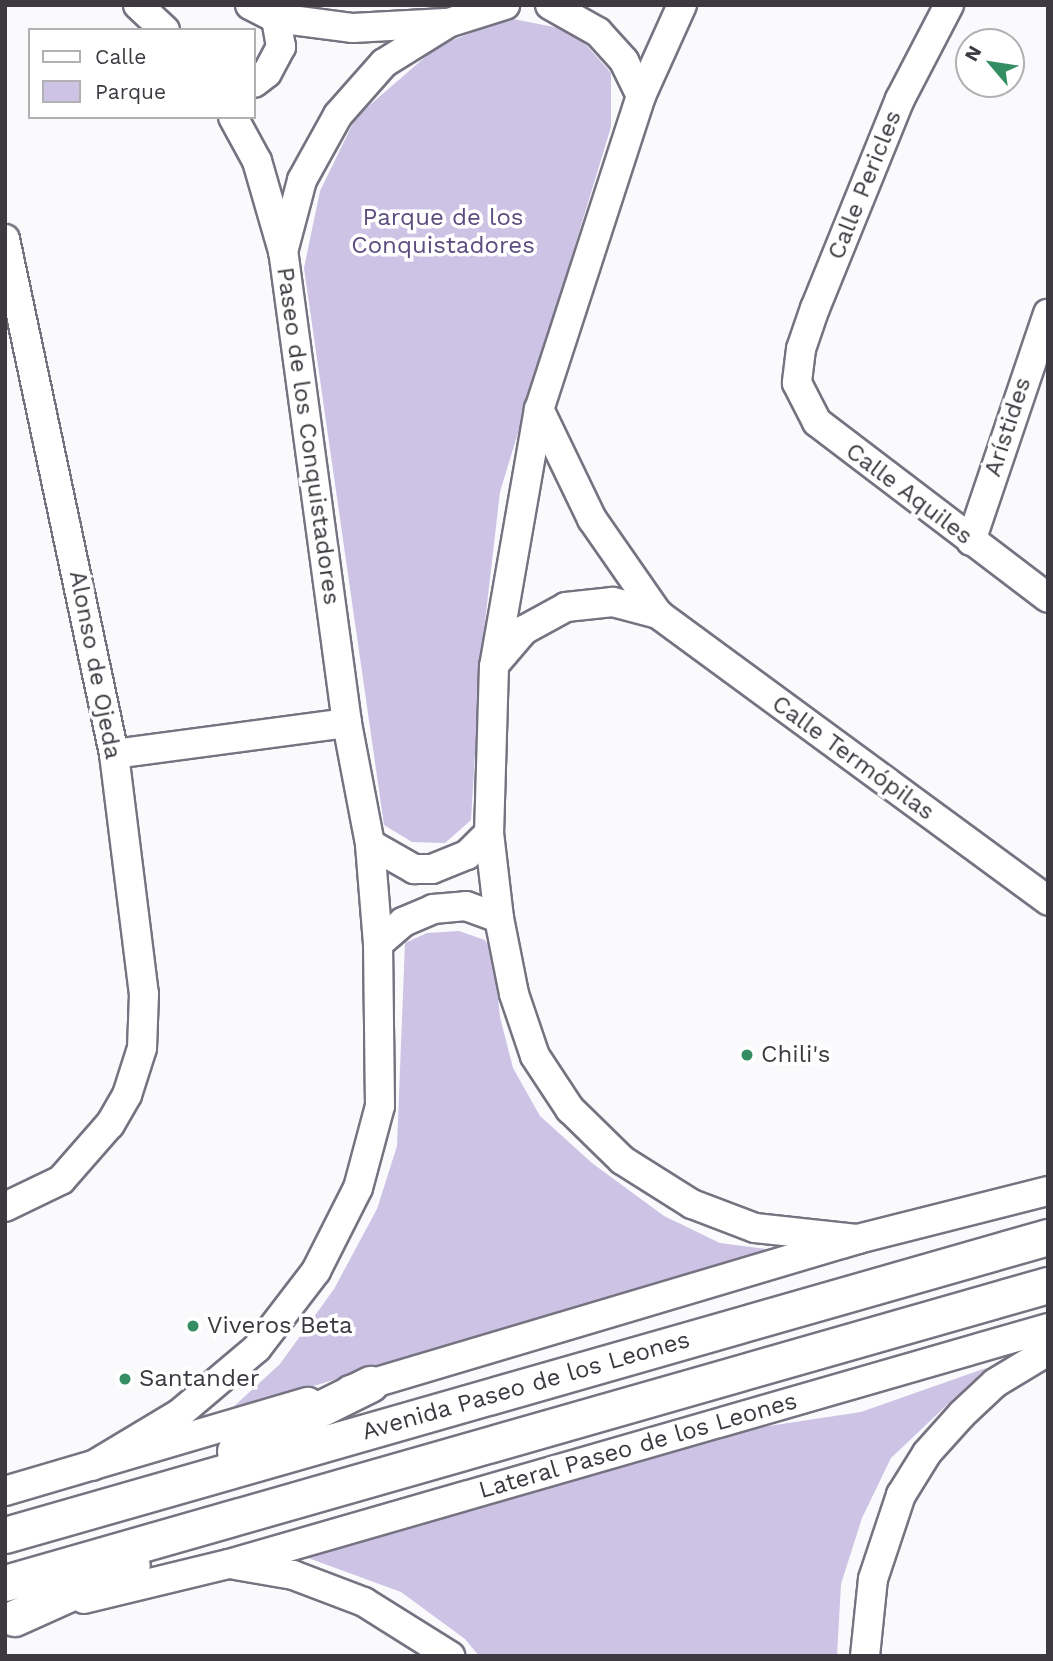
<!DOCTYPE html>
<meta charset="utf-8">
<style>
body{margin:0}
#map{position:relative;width:1053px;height:1661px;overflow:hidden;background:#fafafd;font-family:"Work Sans",sans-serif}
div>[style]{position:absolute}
.green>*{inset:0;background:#ccc3e5}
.roads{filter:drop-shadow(2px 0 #767381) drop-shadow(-2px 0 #767381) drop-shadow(0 2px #767381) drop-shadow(0 -2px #767381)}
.minor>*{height:28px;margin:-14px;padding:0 14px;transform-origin:14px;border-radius:14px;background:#fff}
.major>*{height:35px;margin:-17.5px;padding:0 17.5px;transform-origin:17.5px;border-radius:17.5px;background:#fff}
.dots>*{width:19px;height:19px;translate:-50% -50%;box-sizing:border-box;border:4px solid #fff;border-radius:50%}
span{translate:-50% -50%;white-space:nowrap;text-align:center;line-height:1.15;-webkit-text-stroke:7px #fff;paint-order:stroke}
.street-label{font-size:24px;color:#3c3a40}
.park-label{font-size:24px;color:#5c4d7f}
.poi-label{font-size:24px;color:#3c3a40}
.left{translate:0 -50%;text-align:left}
.frame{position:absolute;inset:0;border:7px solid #3c3a40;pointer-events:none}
.legend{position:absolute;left:28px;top:28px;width:228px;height:91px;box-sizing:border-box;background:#fff;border:2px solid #b1b0b3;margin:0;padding:9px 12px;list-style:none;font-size:21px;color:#3c3a40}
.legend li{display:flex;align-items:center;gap:14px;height:35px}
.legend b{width:35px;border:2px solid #b1b0b3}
.north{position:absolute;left:955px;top:28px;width:70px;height:70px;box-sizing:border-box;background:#fff;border:2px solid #b1b0b3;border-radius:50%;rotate:299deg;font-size:19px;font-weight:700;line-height:28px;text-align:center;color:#3c3a40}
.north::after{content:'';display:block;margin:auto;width:24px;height:32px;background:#358e63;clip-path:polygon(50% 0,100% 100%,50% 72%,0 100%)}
</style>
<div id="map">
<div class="green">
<i style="clip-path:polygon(508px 18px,574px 31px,611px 73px,611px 127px,500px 492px,481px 656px,471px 820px,445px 843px,412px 842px,384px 825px,304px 268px,320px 191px,356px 117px,438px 46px)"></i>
<i style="clip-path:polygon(459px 931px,485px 940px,494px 957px,500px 1017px,513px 1068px,540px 1116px,592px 1163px,664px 1216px,720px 1243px,774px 1250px,229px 1411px,280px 1364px,334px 1289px,377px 1209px,397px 1146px,405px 943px,427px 933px)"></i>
<i style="clip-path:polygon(986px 1368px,891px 1458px,862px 1518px,841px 1584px,837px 1656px,479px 1656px,465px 1639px,401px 1592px,300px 1555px,756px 1428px,861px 1412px)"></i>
</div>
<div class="roads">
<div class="minor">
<i style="left:138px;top:5px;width:37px;rotate:43deg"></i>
<i style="left:250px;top:5px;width:29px;rotate:27deg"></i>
<i style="left:276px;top:18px;width:78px;rotate:7.4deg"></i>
<i style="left:353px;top:28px;width:92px;rotate:-3.1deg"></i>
<i style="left:550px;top:5px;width:55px;rotate:29.4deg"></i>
<i style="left:598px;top:32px;width:39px;rotate:48deg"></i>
<i style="left:624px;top:61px;width:39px;rotate:64deg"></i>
<i style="left:682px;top:5px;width:100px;rotate:114.3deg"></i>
<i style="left:641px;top:96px;width:329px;rotate:108deg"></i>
<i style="left:539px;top:409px;width:261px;rotate:99.9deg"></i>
<i style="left:494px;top:666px;width:167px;rotate:91.7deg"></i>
<i style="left:489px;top:833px;width:86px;rotate:83.3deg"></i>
<i style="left:499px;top:918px;width:77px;rotate:78.8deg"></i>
<i style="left:514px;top:994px;width:65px;rotate:71.3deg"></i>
<i style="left:535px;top:1056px;width:64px;rotate:56.6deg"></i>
<i style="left:570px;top:1109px;width:73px;rotate:44.4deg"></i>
<i style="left:622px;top:1160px;width:83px;rotate:32.2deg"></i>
<i style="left:692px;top:1204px;width:67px;rotate:20.9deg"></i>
<i style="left:755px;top:1228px;width:104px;rotate:6.1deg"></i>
<i style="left:949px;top:5px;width:106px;rotate:117.5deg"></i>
<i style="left:900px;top:99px;width:226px;rotate:112.1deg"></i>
<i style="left:815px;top:308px;width:43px;rotate:108.9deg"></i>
<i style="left:801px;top:349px;width:34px;rotate:97deg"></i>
<i style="left:797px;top:383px;width:44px;rotate:62.9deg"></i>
<i style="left:817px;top:422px;width:290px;rotate:37.3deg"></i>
<i style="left:254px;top:83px;width:16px;rotate:-38deg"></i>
<i style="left:267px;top:73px;width:30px;rotate:-62deg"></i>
<i style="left:281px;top:47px;width:29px;rotate:-100deg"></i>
<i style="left:233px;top:117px;width:50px;rotate:61.4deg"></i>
<i style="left:257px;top:161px;width:94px;rotate:73.9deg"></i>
<i style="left:5px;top:239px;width:526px;rotate:78.05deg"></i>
<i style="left:114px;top:754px;width:242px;rotate:82.9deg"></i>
<i style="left:144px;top:994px;width:54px;rotate:92.1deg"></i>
<i style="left:142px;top:1048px;width:49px;rotate:107.7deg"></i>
<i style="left:127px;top:1095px;width:34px;rotate:120deg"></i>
<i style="left:110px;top:1124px;width:74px;rotate:131.2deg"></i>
<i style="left:61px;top:1180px;width:62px;rotate:154.3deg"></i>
<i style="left:539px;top:409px;width:122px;rotate:64.3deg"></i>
<i style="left:592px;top:519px;width:116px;rotate:55.2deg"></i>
<i style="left:658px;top:614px;width:484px;rotate:36.3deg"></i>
<i style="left:971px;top:541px;width:240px;rotate:-71.3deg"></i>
<i style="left:495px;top:664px;width:45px;rotate:-49.5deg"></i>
<i style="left:524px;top:630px;width:48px;rotate:-28.7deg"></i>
<i style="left:566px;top:607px;width:47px;rotate:-6.1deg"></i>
<i style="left:613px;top:602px;width:47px;rotate:14.9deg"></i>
<i style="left:114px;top:754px;width:235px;rotate:-7.6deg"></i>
<i style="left:370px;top:844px;width:51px;rotate:29.6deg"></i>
<i style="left:414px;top:869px;width:18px"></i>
<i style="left:432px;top:869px;width:38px;rotate:-22deg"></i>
<i style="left:467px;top:855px;width:31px;rotate:-45deg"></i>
<i style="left:378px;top:944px;width:33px;rotate:-41deg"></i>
<i style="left:403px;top:922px;width:33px;rotate:-23deg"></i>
<i style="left:433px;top:909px;width:33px;rotate:-5deg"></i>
<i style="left:466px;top:906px;width:35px;rotate:20deg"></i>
<i style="left:350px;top:1390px;width:530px;rotate:-16.55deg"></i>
<i style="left:858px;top:1239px;width:196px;rotate:-14.2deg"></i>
<i style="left:92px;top:1466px;width:101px;rotate:-30.9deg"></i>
<i style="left:179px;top:1414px;width:102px;rotate:-40.2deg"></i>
<i style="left:257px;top:1348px;width:97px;rotate:-52.5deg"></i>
<i style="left:316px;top:1271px;width:93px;rotate:-63.2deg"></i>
<i style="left:358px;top:1188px;width:85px;rotate:-75deg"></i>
<i style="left:380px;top:1106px;width:162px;rotate:-90.7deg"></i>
<i style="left:378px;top:944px;width:100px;rotate:-94.6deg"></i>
<i style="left:370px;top:844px;width:123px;rotate:-100.8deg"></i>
<i style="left:347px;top:723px;width:475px;rotate:-97.7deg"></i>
<i style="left:283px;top:252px;width:74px;rotate:-75.2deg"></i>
<i style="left:302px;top:180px;width:74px;rotate:-61deg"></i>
<i style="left:338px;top:115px;width:69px;rotate:-48.5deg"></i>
<i style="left:384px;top:63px;width:75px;rotate:-32deg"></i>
<i style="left:448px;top:23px;width:60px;rotate:-17.5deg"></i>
<i style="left:5px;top:1491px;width:316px;rotate:-16.4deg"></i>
<i style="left:235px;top:1565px;width:59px;rotate:9.8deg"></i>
<i style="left:293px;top:1575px;width:76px;rotate:20.8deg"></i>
<i style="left:364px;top:1602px;width:102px;rotate:32.1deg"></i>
<i style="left:84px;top:1599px;width:149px;rotate:-13.6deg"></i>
<i style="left:229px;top:1564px;width:852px;rotate:-16.07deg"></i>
<i style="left:865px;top:1656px;width:77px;rotate:-84.1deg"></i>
<i style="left:873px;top:1579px;width:89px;rotate:-71.6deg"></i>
<i style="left:901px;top:1495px;width:49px;rotate:-58.2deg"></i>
<i style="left:927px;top:1453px;width:52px;rotate:-48.1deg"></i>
<i style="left:962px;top:1414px;width:45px;rotate:-43.2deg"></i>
<i style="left:995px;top:1383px;width:62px;rotate:-31.1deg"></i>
</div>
<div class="major">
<i style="left:235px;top:1451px;width:151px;rotate:-26.4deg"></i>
<i style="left:5px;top:1535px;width:1085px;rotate:-15.95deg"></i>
<i style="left:5px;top:1583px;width:1085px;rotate:-15.95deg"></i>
<i style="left:14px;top:1618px;width:129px;rotate:-24.2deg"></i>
</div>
</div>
<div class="dots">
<i style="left:747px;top:1055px;background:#358e63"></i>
<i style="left:193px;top:1326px;background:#358e63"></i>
<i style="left:125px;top:1379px;background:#358e63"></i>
</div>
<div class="street-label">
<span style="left:865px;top:185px;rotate:-68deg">Calle Pericles</span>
<span style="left:1008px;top:427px;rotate:-72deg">Arístides</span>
<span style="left:308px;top:436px;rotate:82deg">Paseo de los Conquistadores</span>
<span style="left:909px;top:494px;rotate:37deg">Calle Aquiles</span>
<span style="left:95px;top:665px;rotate:79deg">Alonso de Ojeda</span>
<span style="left:853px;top:758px;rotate:36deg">Calle Termópilas</span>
<span style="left:526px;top:1386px;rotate:-16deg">Avenida Paseo de los Leones</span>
<span style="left:638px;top:1446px;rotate:-16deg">Lateral Paseo de los Leones</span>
</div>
<div class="park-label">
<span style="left:443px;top:232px">Parque de los<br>Conquistadores</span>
</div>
<div class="poi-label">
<span class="left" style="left:761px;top:1055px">Chili's</span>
<span class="left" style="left:207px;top:1326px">Viveros Beta</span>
<span class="left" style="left:139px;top:1379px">Santander</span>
</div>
<div class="frame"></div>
<ul class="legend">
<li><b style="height:9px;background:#fff"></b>Calle</li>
<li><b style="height:19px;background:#ccc3e5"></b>Parque</li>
</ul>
<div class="north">N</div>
</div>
